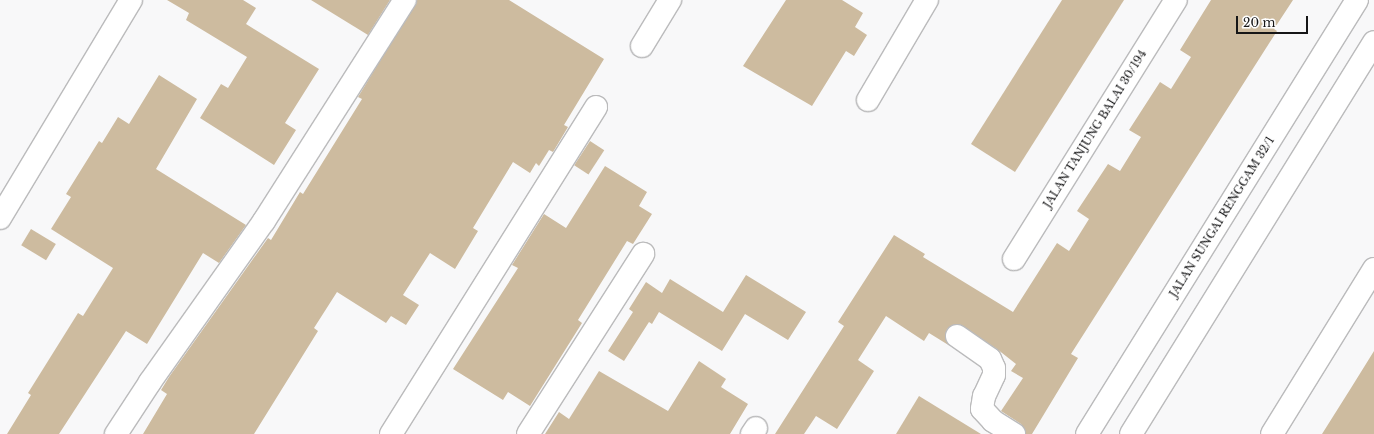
<!DOCTYPE html>
<style>
body{margin:0}
#map{position:relative;width:1374px;height:434px;overflow:hidden;background:#f8f8f9;font-family:"Libre Baskerville",serif}
div>[style]{position:absolute}
.building>*{inset:0;background:#cdbb9f;transform-origin:0 0}
.roads{filter:drop-shadow(1px 0 #bbbbbc) drop-shadow(-1px 0 #bbbbbc) drop-shadow(0 1px #bbbbbc) drop-shadow(0 -1px #bbbbbc)}
.minor>*{height:22px;margin:-11px;padding:0 11px;transform-origin:11px;border-radius:11px;background:#fff}
.secondary>*{height:22px;margin:-11px;padding:0 11px;transform-origin:11px;border-radius:11px;background:#fff}
span{translate:-50% -50%;white-space:nowrap;text-align:center;line-height:1.15;-webkit-text-stroke:4px #fff;paint-order:stroke}
.street-label{font-size:11px;color:#161617}
.scale{position:absolute;left:1236px;top:16px;width:72px;height:18px;box-sizing:border-box;border:2px solid #161617;border-top:0;padding-left:5px;font-size:12px;line-height:14px;white-space:nowrap;color:#161617;-webkit-text-stroke:3px #fff;paint-order:stroke}
</style>
<div id="map">
<div class="building">
<i style="clip-path:polygon(167px 0,243px 0,256px 8px,246px 24px,319px 69px,285px 123px,296px 130px,274px 165px,200px 118px,221px 84px,228px 88px,247px 57px,186px 20px,189px 13px)"></i>
<i style="clip-path:polygon(311px 0,390px 0,368px 35px)"></i>
<i style="clip-path:polygon(417px 0,509px 0,604px 59px,564px 125px,568px 127px,553px 152px,549px 150px,539px 166px,536px 163px,530px 173px,513px 162px,473px 228px,478px 231px,455px 269px,430px 253px,403px 295px,419px 305px,406px 325px,391px 316px,386px 323px,337px 292px,314px 328px,318px 331px,254px 434px,143px 434px,167px 394px,161px 390px,169px 377px,268px 238px,271px 240px,300px 192px,303px 194px,362px 99px,358px 97px)"></i>
<i style="clip-path:polygon(786px 0,842px 0,863px 13px,855px 27px,867px 35px,854px 56px,846px 51px,812px 106px,743px 66px)"></i>
<i style="clip-path:polygon(1062px 0,1124px 0,1015px 172px,971px 144px)"></i>
<i style="clip-path:polygon(1211px 0,1293px 0,1274px 29px,1277px 31px,1071px 354px,1078px 358px,1032px 434px,1026px 434px,1021px 424px,1001px 411px,1023px 378px,1011px 371px,1016px 364px,997px 349px,958px 324px,947px 329px,946px 341px,950px 346px,929px 333px,924px 341px,886px 316px,858px 360px,874px 371px,837px 429px,816px 416px,804px 434px,775px 434px,844px 326px,838px 322px,894px 235px,925px 254px,923px 257px,1013px 312px,1057px 243px,1069px 251px,1089px 219px,1077px 211px,1108px 164px,1120px 171px,1141px 137px,1129px 130px,1160px 82px,1171px 89px,1191px 57px,1180px 50px)"></i>
<i style="clip-path:polygon(159px 75px,197px 99px,156px 169px,246px 225px,219px 263px,203px 253px,147px 344px,126px 331px,59px 434px,7px 434px,31px 395px,28px 393px,78px 313px,83px 316px,113px 268px,51px 229px,71px 197px,66px 194px,99px 141px,102px 143px,118px 117px,129px 124px)"></i>
<i style="left:590px;top:141px;width:17px;height:29px;rotate:33deg"></i>
<i style="clip-path:polygon(605px 166px,647px 192px,639px 206px,652px 214px,633px 244px,627px 241px,578px 320px,582px 323px,530px 406px,508px 392px,503px 400px,453px 369px,518px 268px,512px 265px,544px 214px,566px 228px)"></i>
<i style="left:31px;top:229px;width:29px;height:19px;rotate:31deg"></i>
<i style="clip-path:polygon(746px 275px,806px 312px,788px 340px,745px 314px,722px 351px,659px 312px,652px 324px,649px 322px,624px 361px,608px 351px,633px 312px,629px 309px,646px 282px,662px 293px,670px 279px,723px 312px)"></i>
<i style="clip-path:polygon(1374px 351px,1374px 434px,1322px 434px,1351px 388px)"></i>
<i style="clip-path:polygon(699px 361px,726px 379px,721px 387px,748px 404px,730px 434px,545px 434px,559px 412px,569px 419px,599px 371px,668px 411px)"></i>
<i style="clip-path:polygon(919px 396px,981px 434px,896px 434px)"></i>
</div>
<div class="roads">
<div class="minor">
<i style="left:642px;top:46px;width:54px;rotate:-58.7deg"></i>
<i style="left:868px;top:100px;width:116px;rotate:-59.5deg"></i>
<i style="left:0;top:218px;width:254px;rotate:-59deg"></i>
<i style="left:1014px;top:259px;width:305px;rotate:-58deg"></i>
<i style="left:957px;top:336px;width:40px;rotate:34.9deg"></i>
<i style="left:990px;top:359px;width:10px;rotate:66deg"></i>
<i style="left:994px;top:368px;width:7px;rotate:90deg"></i>
<i style="left:994px;top:375px;width:23px;rotate:115deg"></i>
<i style="left:984px;top:396px;width:13px;rotate:99deg"></i>
<i style="left:982px;top:409px;width:16px;rotate:47deg"></i>
<i style="left:993px;top:421px;width:25px;rotate:32deg"></i>
<i style="left:116px;top:434px;width:62px;rotate:-56.8deg"></i>
<i style="left:150px;top:382px;width:197px;rotate:-54.7deg"></i>
<i style="left:264px;top:221px;width:262px;rotate:-57.5deg"></i>
<i style="left:391px;top:434px;width:386px;rotate:-57.9deg"></i>
<i style="left:528px;top:434px;width:214px;rotate:-57.4deg"></i>
<i style="left:752px;top:434px;width:7px;rotate:-56deg"></i>
<i style="left:1272px;top:434px;width:194px;rotate:-58.3deg"></i>
</div>
<div class="secondary">
<i style="left:1087px;top:434px;width:511px;rotate:-58.11deg"></i>
<i style="left:1131px;top:434px;width:461px;rotate:-58.2deg"></i>
</div>
</div>
<div class="street-label">
<span style="left:1095px;top:129px;rotate:-58deg">JALAN TANJUNG BALAI 30/194</span>
<span style="left:1222px;top:217px;rotate:-58deg">JALAN SUNGAI RENGGAM 32/1</span>
</div>
<div class="scale">20 m</div>
</div>
